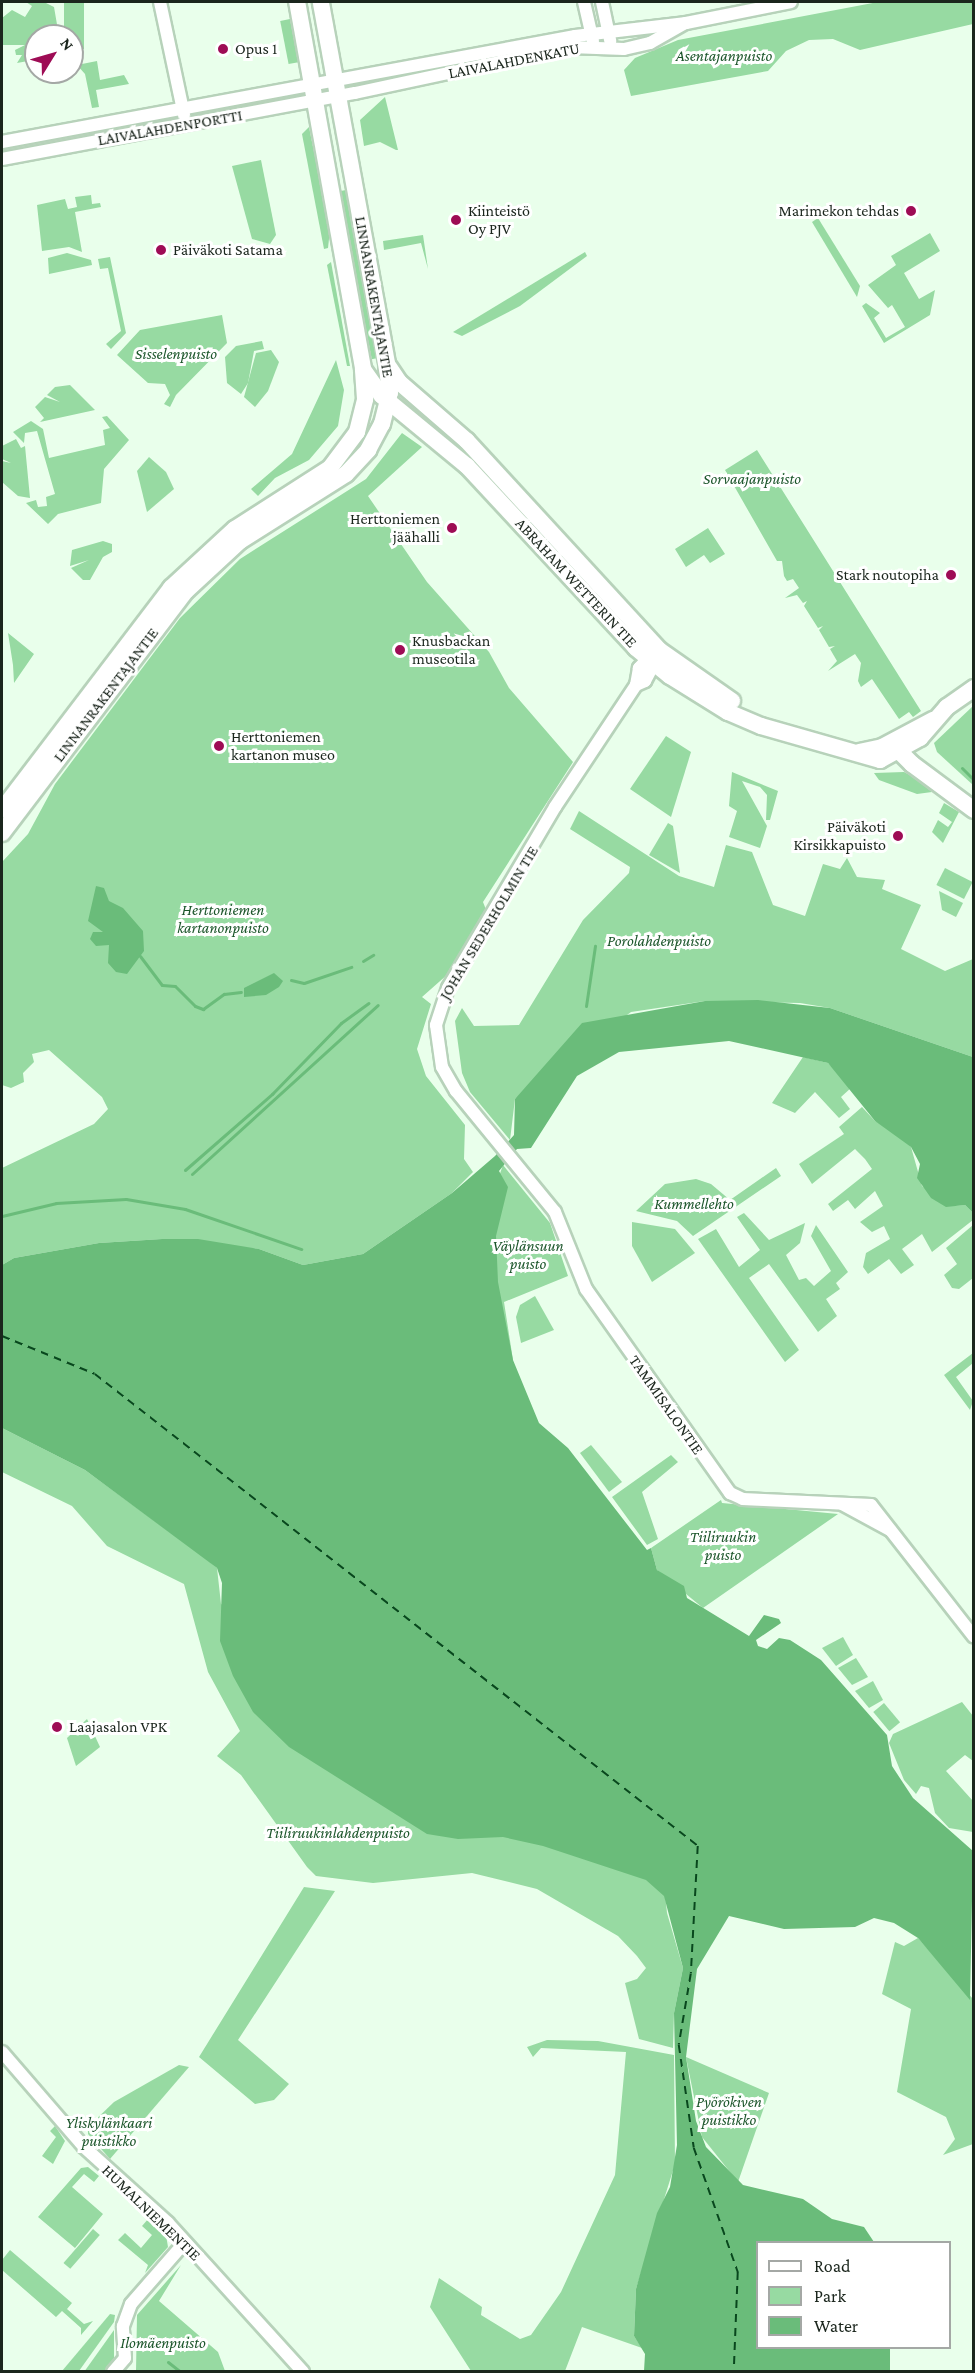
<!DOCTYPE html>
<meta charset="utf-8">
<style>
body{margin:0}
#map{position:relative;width:975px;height:2373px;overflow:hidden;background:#e9ffeb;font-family:"Crimson Pro",serif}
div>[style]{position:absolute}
.green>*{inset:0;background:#97daa2;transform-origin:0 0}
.water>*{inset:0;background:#6abc7a}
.stream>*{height:3px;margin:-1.5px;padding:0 1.5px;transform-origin:1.5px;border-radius:1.5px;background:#6abc7a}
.ferry>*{height:1.5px;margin-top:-0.75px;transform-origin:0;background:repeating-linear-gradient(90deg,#08471d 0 8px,transparent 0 14px)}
.roads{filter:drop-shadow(2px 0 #b7d2ba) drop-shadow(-2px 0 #b7d2ba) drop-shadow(0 2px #b7d2ba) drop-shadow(0 -2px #b7d2ba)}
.minor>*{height:12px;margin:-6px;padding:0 6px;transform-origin:6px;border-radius:6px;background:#fff}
.major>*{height:16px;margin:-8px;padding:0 8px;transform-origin:8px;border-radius:8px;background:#fff}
.dots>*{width:16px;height:16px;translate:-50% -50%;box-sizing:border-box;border:3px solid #fff;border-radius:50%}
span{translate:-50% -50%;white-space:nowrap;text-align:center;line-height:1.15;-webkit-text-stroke:6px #fff;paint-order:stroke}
.poi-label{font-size:16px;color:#1b261d}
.left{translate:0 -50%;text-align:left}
.right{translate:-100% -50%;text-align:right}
.park-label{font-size:16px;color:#1c562b;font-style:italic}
.street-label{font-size:16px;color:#1b261d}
.frame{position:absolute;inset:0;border:3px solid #1b261d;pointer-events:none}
.legend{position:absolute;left:756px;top:2241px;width:195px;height:108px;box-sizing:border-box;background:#fff;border:2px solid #a4a8a5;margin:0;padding:8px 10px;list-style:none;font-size:18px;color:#1b261d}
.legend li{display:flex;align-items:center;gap:12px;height:30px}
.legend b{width:30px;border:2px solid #a4a8a5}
.north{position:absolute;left:24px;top:24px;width:60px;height:60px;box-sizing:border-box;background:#fff;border:2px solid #a4a8a5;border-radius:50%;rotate:53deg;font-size:16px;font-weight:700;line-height:24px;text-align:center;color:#1b261d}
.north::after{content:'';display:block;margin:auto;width:21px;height:27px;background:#9e0c55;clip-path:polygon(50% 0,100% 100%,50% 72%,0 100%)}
</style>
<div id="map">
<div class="green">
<i style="clip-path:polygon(26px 2px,44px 2px,54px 7px,59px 36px,36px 36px,36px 70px,30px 71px,28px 61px,17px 63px,22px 55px,16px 55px,15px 50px,25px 45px,2px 45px,2px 18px,12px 10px,25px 17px,32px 6px)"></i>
<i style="left:64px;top:2px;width:20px;height:47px"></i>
<i style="clip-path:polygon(878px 2px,973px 2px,973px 24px,860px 50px,833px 39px,809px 40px,786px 51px,768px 71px,631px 96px,624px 70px,635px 58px,678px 40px)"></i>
<i style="left:290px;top:19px;width:44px;height:10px;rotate:79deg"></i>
<i style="clip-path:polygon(97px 61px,100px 80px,124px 75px,129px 84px,96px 90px,99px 107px,92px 108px,85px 74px,77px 65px)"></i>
<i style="clip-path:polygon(385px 97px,398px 150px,396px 150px,380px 142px,364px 146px,360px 120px)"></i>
<i style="clip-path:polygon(309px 127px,330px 230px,328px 248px,324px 249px,302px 134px)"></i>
<i style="clip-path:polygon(261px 160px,276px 235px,270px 244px,252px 239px,232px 166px)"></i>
<i style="left:346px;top:190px;width:171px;height:7px;rotate:79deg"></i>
<i style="clip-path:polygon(91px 195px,92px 204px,100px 203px,101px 207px,75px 212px,82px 252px,69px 247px,42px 251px,37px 205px,65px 199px,68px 209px,77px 207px,75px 197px)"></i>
<i style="clip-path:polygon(818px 218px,860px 286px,857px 297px,812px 222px)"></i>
<i style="clip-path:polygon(930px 233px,940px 251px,904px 273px,919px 299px,935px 290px,930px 315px,884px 343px,862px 306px,866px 303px,880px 313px,874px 318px,886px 338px,905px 327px,892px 305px,888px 308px,868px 285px,896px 265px,891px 256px)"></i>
<i style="clip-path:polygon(423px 235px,428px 269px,421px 243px,384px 250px,383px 241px)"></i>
<i style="clip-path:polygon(585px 252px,587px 256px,520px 306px,462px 336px,453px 332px)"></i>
<i style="clip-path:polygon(67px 253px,91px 260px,92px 265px,49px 274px,48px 258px)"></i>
<i style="clip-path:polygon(110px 257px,126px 333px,111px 349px,106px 344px,121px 331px,108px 268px,100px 269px,98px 259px)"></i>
<i style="clip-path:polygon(331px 262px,350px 366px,347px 366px,327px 265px)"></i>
<i style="clip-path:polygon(222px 315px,227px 343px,176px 395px,170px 407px,164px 404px,170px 395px,165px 384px,148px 383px,117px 355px,140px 330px)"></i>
<i style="clip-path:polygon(262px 341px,264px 349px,254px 351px,248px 383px,241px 394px,227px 383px,225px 357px,236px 346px)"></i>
<i style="clip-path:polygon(271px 350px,279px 362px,268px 391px,255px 407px,244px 397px,256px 353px)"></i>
<i style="clip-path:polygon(336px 360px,344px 390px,338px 426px,309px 460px,275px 478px,258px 496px,251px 489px,292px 454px)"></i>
<i style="clip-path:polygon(70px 385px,95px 410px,40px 422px,44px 418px,35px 407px,45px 397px,60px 402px,47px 395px,55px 387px)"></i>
<i style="clip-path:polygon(107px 416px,129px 440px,104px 469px,101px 503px,58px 514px,48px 524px,26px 503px,36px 500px,38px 507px,47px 506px,46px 497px,55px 494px,37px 431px,25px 433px,24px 443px,13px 432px,31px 421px,43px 429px,49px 458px,105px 445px,103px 430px,110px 428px,102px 417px)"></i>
<i style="clip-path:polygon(402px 433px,422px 447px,368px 496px,427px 582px,489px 652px,509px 688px,573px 762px,483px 902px,487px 912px,448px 974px,422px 997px,431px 1004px,417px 1049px,426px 1076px,465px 1125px,464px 1159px,473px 1172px,452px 1193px,363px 1254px,303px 1265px,259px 1249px,162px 1239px,99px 1243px,14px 1258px,2px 1265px,2px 1168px,94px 1124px,108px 1109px,102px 1097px,49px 1050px,32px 1054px,34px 1062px,23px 1073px,24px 1082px,11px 1088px,2px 1085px,2px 862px,28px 834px,55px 784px,180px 618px,240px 559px,366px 479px)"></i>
<i style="clip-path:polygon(16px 439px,21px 448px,25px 446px,30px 498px,18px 496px,2px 482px,2px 461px,11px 463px,2px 459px,2px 446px)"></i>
<i style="clip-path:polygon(757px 450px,921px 711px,913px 717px,909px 712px,899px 719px,872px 679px,861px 687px,858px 681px,861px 663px,855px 654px,828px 671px,837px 661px,830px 649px,835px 646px,829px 647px,819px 630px,823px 626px,818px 628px,804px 606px,807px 601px,803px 603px,797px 595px,785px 598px,799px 588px,793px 579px,787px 581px,784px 576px,782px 561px,777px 561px,725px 470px)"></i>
<i style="clip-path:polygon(149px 457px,166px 472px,174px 489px,147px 512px,137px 471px)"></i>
<i style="clip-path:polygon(708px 528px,725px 554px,710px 563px,704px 555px,686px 567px,675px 549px)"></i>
<i style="clip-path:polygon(103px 541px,112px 544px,112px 552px,103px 557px,90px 580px,83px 580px,71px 568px,89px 560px,70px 566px,72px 550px)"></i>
<i style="clip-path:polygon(8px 633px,34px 654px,14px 683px,13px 665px)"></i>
<i style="clip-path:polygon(973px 706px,973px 785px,937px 752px,934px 743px)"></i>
<i style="clip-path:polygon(666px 736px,691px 752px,671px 817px,630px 789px)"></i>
<i style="clip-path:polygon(732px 772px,778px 791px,770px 820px,766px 820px,767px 795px,760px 787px,742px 781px,767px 826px,760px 848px,729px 837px,737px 811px,729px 806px)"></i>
<i style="clip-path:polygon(904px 772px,914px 777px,932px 792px,917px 794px,879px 780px,874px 773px)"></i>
<i style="clip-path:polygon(944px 803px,959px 812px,943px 843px,932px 832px,938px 820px,948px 827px,952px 822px,939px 813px)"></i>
<i style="clip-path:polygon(579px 811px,679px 876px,714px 887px,726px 845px,752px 852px,773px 905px,805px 916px,823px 864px,840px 869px,847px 858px,857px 877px,885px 880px,882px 889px,921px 905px,901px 949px,945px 971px,973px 959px,973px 1057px,830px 1008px,800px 1003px,705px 1001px,631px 1012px,515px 1099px,510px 1140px,470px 1092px,462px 1073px,455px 1021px,462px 1008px,474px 1026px,519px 1025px,583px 920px,629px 873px,630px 867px,570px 829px)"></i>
<i style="clip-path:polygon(668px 823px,673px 826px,680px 873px,649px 855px)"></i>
<i style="left:945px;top:868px;width:31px;height:19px;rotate:27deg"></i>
<i style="clip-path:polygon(939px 891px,963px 903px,956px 917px,942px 910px)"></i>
<i style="clip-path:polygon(803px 1057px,828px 1063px,852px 1087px,841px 1097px,850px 1109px,839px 1118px,815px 1092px,795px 1113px,772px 1103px)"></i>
<i style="clip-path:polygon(862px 1107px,875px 1121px,893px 1130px,895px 1126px,911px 1147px,922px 1186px,952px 1206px,965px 1205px,973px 1213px,973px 1220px,932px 1252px,922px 1234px,902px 1249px,914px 1265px,901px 1274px,889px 1259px,868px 1274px,863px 1267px,866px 1253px,890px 1239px,884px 1226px,872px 1232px,860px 1222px,883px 1206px,875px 1191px,855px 1209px,848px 1200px,833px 1211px,828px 1204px,872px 1169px,865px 1159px,855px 1149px,812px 1184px,799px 1164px,844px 1134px,839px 1127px)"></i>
<i style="clip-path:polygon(503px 1165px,550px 1223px,568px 1276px,504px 1302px,513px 1360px,435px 1357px)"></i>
<i style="clip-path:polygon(776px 1168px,781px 1176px,693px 1236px,677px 1221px,636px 1211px,665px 1184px,696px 1179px,711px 1184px,730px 1200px)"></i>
<i style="clip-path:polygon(744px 1213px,769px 1240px,805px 1223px,800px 1243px,786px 1255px,799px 1280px,806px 1278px,814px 1286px,831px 1271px,811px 1236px,816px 1225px,848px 1272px,836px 1283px,840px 1289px,826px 1299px,837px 1316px,818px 1332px,769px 1264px,749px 1278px,799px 1350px,785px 1362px,698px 1239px,716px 1229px,739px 1267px,760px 1250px,737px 1217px)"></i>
<i style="clip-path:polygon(632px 1222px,675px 1229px,695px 1253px,652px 1282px,632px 1246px)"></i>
<i style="clip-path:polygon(973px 1225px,973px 1278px,959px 1289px,952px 1288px,944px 1275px,957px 1264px,946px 1248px)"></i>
<i style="clip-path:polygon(535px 1296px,554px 1330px,521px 1343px,516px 1317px,520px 1305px)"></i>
<i style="clip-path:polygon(973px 1353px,973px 1363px,956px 1377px,973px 1401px,970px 1410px,944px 1375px)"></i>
<i style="clip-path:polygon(2px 1428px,85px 1470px,205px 1558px,217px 1568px,221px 1604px,661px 1853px,667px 1913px,683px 1968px,674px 2013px,673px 2048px,639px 2039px,625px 1983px,637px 1979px,646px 1968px,637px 1956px,618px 1936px,537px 1889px,472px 1873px,373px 1883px,316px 1876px,307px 1867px,241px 1775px,217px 1756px,240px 1731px,208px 1672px,184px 1584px,107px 1546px,72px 1506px,2px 1472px)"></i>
<i style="clip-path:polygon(591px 1445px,622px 1482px,609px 1492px,580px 1453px)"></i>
<i style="clip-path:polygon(671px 1455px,678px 1462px,642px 1492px,658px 1539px,647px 1545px,612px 1497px)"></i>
<i style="clip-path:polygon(721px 1500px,722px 1503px,838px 1514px,703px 1608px,657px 1570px,651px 1548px)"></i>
<i style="clip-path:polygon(843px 1637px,853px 1655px,836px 1666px,822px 1648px)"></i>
<i style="clip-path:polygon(856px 1658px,868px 1677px,852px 1685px,838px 1668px)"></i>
<i style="clip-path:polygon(873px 1681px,883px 1700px,869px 1708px,855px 1691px)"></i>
<i style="clip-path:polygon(962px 1702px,973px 1716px,973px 1761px,965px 1755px,946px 1771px,973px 1801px,973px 1832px,949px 1828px,935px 1813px,929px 1788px,921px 1786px,916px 1794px,904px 1780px,889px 1743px,893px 1734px)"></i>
<i style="left:884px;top:1703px;width:25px;height:14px;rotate:50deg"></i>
<i style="clip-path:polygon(87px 1719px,100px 1747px,76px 1766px,67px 1738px)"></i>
<i style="clip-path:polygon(304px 1887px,335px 1891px,238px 2040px,289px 2084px,274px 2100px,255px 2104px,199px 2057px)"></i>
<i style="clip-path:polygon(918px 1938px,973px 1999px,973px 2144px,943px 2155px,955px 2139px,946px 2117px,897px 2092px,911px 2009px,882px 1994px,895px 1942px,904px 1946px)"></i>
<i style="clip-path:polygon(547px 2040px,598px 2041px,674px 2055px,675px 2164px,636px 2289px,634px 2336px,642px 2348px,582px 2327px,565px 2371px,471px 2371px,430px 2307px,439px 2278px,482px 2307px,481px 2315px,520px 2339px,531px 2335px,561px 2292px,615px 2175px,626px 2052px,541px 2048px,533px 2057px,527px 2047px)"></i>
<i style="clip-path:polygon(686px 2057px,769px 2093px,738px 2182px,702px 2137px)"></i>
<i style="clip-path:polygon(179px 2065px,189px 2067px,110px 2159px,88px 2134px,88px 2127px,114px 2102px)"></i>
<i style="clip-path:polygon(55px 2126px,65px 2141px,53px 2164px,42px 2156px,56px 2137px,50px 2131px)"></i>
<i style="clip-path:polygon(88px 2167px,99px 2176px,94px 2182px,84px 2174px,72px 2187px,103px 2214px,75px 2248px,38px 2217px,81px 2168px)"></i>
<i style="clip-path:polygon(149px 2218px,166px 2235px,168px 2247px,145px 2273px,148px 2265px,118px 2240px,125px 2233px,141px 2248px,152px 2235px,142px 2226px)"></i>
<i style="left:93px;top:2229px;width:9px;height:45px;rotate:41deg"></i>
<i style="clip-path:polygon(10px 2250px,72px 2303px,67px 2309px,84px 2324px,93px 2321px,81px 2335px,81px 2328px,62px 2311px,56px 2317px,2px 2270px,2px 2260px)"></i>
<i style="clip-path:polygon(181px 2265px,159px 2301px,218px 2352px,225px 2371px,136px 2371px,137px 2315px)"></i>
<i style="clip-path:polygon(110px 2314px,115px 2315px,114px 2322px,79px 2371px,62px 2371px)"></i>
<i style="clip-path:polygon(114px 2330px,114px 2360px,107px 2371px,84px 2372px)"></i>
</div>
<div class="water">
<i style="clip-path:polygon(96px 886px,104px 888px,109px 901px,123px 908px,143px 931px,144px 951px,127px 974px,116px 972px,108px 963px,109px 945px,96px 946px,90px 939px,93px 932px,103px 932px,88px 921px)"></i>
<i style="clip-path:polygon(274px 973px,283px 981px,279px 987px,266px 995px,244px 997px,244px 988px)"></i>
<i style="clip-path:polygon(758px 1000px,830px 1008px,973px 1057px,973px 1213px,965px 1205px,946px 1207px,931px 1198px,917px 1178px,920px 1164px,911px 1147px,875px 1121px,828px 1063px,729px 1041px,619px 1052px,577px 1076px,531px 1148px,517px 1149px,499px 1171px,508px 1187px,496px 1236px,498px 1282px,513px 1360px,539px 1423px,568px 1448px,647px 1550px,651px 1548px,657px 1570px,684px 1586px,687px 1598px,749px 1636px,764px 1615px,779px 1619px,781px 1623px,756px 1640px,758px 1646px,767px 1649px,779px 1638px,790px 1640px,821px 1660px,887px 1735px,892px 1766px,913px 1798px,973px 1851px,970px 2000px,918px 1938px,894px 1923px,874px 1918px,855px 1927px,784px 1929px,729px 1916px,697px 1969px,686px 2057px,696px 2121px,706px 2147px,743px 2185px,803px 2199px,832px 2219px,864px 2227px,874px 2242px,758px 2242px,758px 2348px,890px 2348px,890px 2371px,644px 2371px,645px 2354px,634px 2336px,636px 2289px,657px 2213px,670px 2187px,677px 2145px,674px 2013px,683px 1968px,664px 1896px,646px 1880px,543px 1846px,503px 1837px,458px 1839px,427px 1834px,289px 1747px,253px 1712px,233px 1676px,220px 1641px,222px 1583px,217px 1568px,85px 1470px,2px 1428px,2px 1265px,14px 1258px,99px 1243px,162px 1239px,198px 1239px,259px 1249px,303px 1265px,363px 1254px,452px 1193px,495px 1156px,514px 1135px,515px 1099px,582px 1023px,705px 1001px)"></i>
</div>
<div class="stream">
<i style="left:962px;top:768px;width:17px;rotate:45deg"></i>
<i style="left:140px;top:956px;width:36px;rotate:53deg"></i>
<i style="left:162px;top:985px;width:13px;rotate:4deg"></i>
<i style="left:175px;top:986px;width:28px;rotate:45deg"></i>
<i style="left:195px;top:1006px;width:9px;rotate:21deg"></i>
<i style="left:203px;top:1009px;width:26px;rotate:-36deg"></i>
<i style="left:224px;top:994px;width:17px;rotate:-7deg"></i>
<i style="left:363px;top:961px;width:12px;rotate:-31deg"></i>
<i style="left:291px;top:980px;width:13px;rotate:13deg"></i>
<i style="left:304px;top:983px;width:50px;rotate:-18.8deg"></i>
<i style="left:586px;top:1006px;width:61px;rotate:-81.5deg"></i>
<i style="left:185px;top:1170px;width:116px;rotate:-41.1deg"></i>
<i style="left:272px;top:1094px;width:99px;rotate:-45.8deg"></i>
<i style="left:341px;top:1023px;width:34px;rotate:-36deg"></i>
<i style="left:192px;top:1174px;width:251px;rotate:-42.3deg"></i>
<i style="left:2px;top:1216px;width:56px;rotate:-13.5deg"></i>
<i style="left:56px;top:1203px;width:70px;rotate:-3.3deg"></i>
<i style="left:126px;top:1199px;width:60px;rotate:9.6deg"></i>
<i style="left:185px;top:1209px;width:123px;rotate:19deg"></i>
<i style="left:168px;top:2362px;width:16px;rotate:38deg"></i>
</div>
<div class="ferry">
<i style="left:2px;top:1336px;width:100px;rotate:22.2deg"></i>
<i style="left:95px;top:1374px;width:766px;rotate:38.05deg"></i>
<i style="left:698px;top:1846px;width:128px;rotate:93.1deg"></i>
<i style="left:691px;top:1974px;width:72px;rotate:99.6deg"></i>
<i style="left:679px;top:2045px;width:104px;rotate:81.7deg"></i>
<i style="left:694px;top:2148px;width:132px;rotate:70.5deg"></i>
<i style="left:738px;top:2272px;width:100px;rotate:92.3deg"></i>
</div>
<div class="roads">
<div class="minor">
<i style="left:160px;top:2px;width:116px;rotate:78deg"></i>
<i style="left:584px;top:2px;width:40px;rotate:77deg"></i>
<i style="left:602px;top:2px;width:40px;rotate:78deg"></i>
<i style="left:2px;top:142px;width:583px;rotate:-10.48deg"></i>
<i style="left:575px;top:36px;width:112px;rotate:-6.7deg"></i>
<i style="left:686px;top:23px;width:107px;rotate:-11.3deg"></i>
<i style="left:2px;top:159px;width:359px;rotate:-10.6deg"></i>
<i style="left:355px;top:93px;width:220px;rotate:-12.1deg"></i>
<i style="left:570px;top:47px;width:54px;rotate:2.1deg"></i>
<i style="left:624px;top:49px;width:27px;rotate:-13deg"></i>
<i style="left:650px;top:43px;width:40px;rotate:-29.7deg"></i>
<i style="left:653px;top:653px;width:21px;rotate:133deg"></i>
<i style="left:639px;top:668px;width:17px;rotate:100deg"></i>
<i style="left:636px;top:685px;width:146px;rotate:123.6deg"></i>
<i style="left:555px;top:807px;width:210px;rotate:120.6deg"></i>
<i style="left:448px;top:988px;width:39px;rotate:108deg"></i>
<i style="left:436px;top:1025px;width:42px;rotate:81.9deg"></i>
<i style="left:442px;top:1067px;width:28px;rotate:60deg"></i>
<i style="left:456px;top:1091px;width:156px;rotate:50.7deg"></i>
<i style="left:555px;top:1212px;width:83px;rotate:68.1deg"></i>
<i style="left:586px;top:1289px;width:250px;rotate:54.8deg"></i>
<i style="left:730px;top:1493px;width:14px;rotate:25deg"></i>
<i style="left:743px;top:1499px;width:128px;rotate:2.7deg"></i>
<i style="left:871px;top:1505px;width:167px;rotate:52deg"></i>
<i style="left:636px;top:685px;width:10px;rotate:-24deg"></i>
<i style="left:645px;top:681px;width:27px;rotate:-62deg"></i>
<i style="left:842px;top:1504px;width:55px;rotate:28.4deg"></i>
<i style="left:2px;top:2052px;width:125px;rotate:49.2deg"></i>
<i style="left:84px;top:2147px;width:113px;rotate:42.1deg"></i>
<i style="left:168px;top:2223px;width:201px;rotate:47.8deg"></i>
<i style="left:113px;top:2372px;width:18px;rotate:-49deg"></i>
<i style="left:125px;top:2358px;width:32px;rotate:-94deg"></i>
<i style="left:123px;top:2326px;width:23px;rotate:-70deg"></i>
<i style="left:131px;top:2304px;width:82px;rotate:-48.9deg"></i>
</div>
<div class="major">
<i style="left:389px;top:367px;width:18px;rotate:56deg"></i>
<i style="left:399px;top:382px;width:90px;rotate:40.9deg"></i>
<i style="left:467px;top:441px;width:284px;rotate:47.4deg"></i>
<i style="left:659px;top:650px;width:89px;rotate:34.9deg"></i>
<i style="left:365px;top:372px;width:29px;rotate:55deg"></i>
<i style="left:382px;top:396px;width:110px;rotate:39.5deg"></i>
<i style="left:467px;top:466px;width:248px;rotate:47.1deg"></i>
<i style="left:636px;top:648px;width:44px;rotate:39.5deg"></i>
<i style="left:670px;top:676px;width:68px;rotate:31.8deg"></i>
<i style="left:728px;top:712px;width:36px;rotate:23deg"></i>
<i style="left:761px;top:726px;width:124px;rotate:15.9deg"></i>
<i style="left:880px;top:760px;width:46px;rotate:-28.8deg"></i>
<i style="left:920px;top:738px;width:41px;rotate:-48.9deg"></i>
<i style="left:947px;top:707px;width:33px;rotate:-35deg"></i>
<i style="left:896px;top:740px;width:13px;rotate:72deg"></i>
<i style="left:900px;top:752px;width:17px;rotate:45deg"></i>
<i style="left:912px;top:764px;width:77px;rotate:36.6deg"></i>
<i style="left:859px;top:752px;width:24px;rotate:-12deg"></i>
<i style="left:882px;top:747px;width:58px;rotate:-27.9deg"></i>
<i style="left:2px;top:810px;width:279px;rotate:-52.7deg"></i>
<i style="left:171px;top:588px;width:87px;rotate:-42.7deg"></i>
<i style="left:235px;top:529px;width:113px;rotate:-32.7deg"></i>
<i style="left:330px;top:468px;width:45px;rotate:-53.1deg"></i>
<i style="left:357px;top:432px;width:34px;rotate:-76deg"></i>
<i style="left:365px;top:399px;width:31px;rotate:-94deg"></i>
<i style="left:363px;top:368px;width:372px;rotate:-100.2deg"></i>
<i style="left:2px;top:833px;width:304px;rotate:-52.8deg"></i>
<i style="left:186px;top:591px;width:74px;rotate:-42.8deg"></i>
<i style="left:240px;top:541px;width:125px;rotate:-32.3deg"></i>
<i style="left:346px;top:474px;width:33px;rotate:-47deg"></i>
<i style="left:368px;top:450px;width:30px;rotate:-62deg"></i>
<i style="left:382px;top:424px;width:32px;rotate:-76deg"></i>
<i style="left:390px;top:393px;width:30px;rotate:-96deg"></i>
<i style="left:387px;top:363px;width:367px;rotate:-100.4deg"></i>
</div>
</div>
<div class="dots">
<i style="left:223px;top:49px;background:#9e0c55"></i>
<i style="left:911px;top:211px;background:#9e0c55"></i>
<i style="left:456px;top:220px;background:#9e0c55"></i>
<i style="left:161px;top:250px;background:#9e0c55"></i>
<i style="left:452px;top:528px;background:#9e0c55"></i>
<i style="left:951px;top:575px;background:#9e0c55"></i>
<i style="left:400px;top:650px;background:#9e0c55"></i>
<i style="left:219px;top:746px;background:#9e0c55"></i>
<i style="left:898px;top:836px;background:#9e0c55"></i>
<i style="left:57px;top:1727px;background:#9e0c55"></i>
</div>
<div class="poi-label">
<span class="left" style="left:235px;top:49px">Opus 1</span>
<span class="left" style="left:468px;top:220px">Kiinteistö<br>Oy PJV</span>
<span class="right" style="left:899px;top:211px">Marimekon tehdas</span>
<span class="left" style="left:173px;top:250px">Päiväkoti Satama</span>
<span class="right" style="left:440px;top:528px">Herttoniemen<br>jäähalli</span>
<span class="right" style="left:939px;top:575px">Stark noutopiha</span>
<span class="left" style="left:412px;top:650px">Knusbackan<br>museotila</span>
<span class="left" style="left:231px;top:746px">Herttoniemen<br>kartanon museo</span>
<span class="right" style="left:886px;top:836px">Päiväkoti<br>Kirsikkapuisto</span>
<span class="left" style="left:69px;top:1727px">Laajasalon VPK</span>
</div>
<div class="park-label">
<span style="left:724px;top:56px">Asentajanpuisto</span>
<span style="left:176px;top:354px">Sisselenpuisto</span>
<span style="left:752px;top:479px">Sorvaajanpuisto</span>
<span style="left:223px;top:919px">Herttoniemen<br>kartanonpuisto</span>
<span style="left:659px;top:941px">Porolahdenpuisto</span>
<span style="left:694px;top:1204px">Kummellehto</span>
<span style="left:528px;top:1255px">Väylänsuun<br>puisto</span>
<span style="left:723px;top:1546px">Tiiliruukin<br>puisto</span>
<span style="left:338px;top:1833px">Tiiliruukinlahdenpuisto</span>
<span style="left:729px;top:2111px">Pyörökiven<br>puistikko</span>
<span style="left:109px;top:2132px">Yliskylänkaari<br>puistikko</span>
<span style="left:163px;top:2343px">Ilomäenpuisto</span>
</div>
<div class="street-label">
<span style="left:514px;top:61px;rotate:-11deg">LAIVALAHDENKATU</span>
<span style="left:170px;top:128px;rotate:-10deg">LAIVALAHDENPORTTI</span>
<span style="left:374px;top:297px;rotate:80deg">LINNANRAKENTAJANTIE</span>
<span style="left:576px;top:583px;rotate:47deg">ABRAHAM WETTERIN TIE</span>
<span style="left:106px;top:695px;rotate:-53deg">LINNANRAKENTAJANTIE</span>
<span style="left:489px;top:923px;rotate:-59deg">JOHAN SEDERHOLMIN TIE</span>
<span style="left:666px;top:1405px;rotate:55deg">TAMMISALONTIE</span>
<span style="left:151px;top:2213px;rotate:44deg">HUMALNIEMENTIE</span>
</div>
<div class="frame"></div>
<ul class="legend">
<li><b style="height:8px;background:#fff"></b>Road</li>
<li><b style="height:16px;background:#97daa2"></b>Park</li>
<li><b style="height:16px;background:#6abc7a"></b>Water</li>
</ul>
<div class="north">N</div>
</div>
